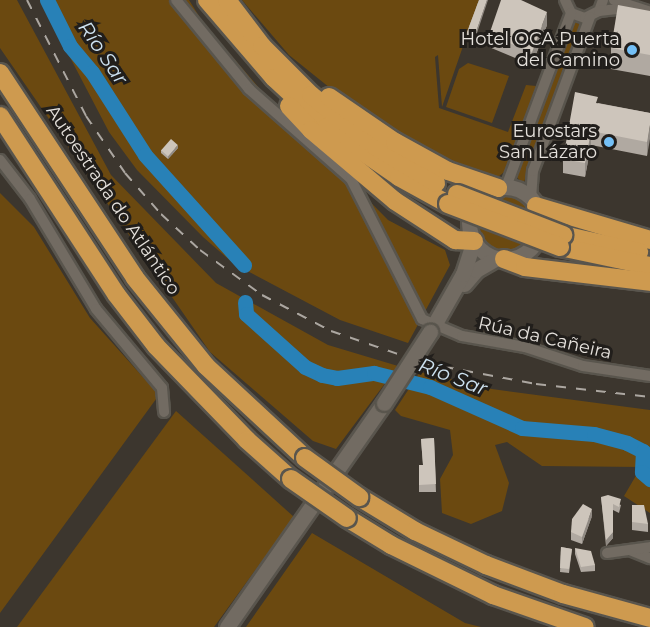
<!DOCTYPE html>
<meta charset="utf-8">
<style>
body{margin:0}
#map{position:relative;width:650px;height:627px;overflow:hidden;background:#3c362e;font-family:Montserrat,sans-serif}
div>[style]{position:absolute}
.green>*{inset:0;background:#6b4910}
.round{border-radius:50%}
.river>*{height:15px;margin:-7.5px;padding:0 7.5px;transform-origin:7.5px;border-radius:7.5px;background:#2881b7}
.roads{filter:drop-shadow(2px 0 #59554d) drop-shadow(-2px 0 #59554d) drop-shadow(0 2px #59554d) drop-shadow(0 -2px #59554d)}
.street>*{height:10px;margin:-5px;padding:0 5px;transform-origin:5px;border-radius:5px;background:#726b62}
.secondary>*{height:15px;margin:-7.5px;padding:0 7.5px;transform-origin:7.5px;border-radius:7.5px;background:#726b62}
.secondary>.ring{margin:-7.5px;padding:0;box-sizing:content-box;background:none;border:15px solid #726b62;border-radius:50%}
.highway>*{height:18px;margin:-9px;padding:0 9px;transform-origin:9px;border-radius:9px;background:#ce9a4f}
.rail>*{height:2px;margin-top:-1px;transform-origin:0;background:repeating-linear-gradient(90deg,#aca7a1 0 10px,transparent 0 20px)}
.bridges{filter:drop-shadow(2px 0 #59554d) drop-shadow(-2px 0 #59554d) drop-shadow(0 2px #59554d) drop-shadow(0 -2px #59554d)}
.secondary-bridge>*{height:15px;margin:-7.5px;padding:0 7.5px;transform-origin:7.5px;border-radius:7.5px;background:#726b62}
.highway-bridge>*{height:18px;margin:-9px;padding:0 9px;transform-origin:9px;border-radius:9px;background:#ce9a4f}
.wall>*{inset:0;background:#b0a9a1}
.shaded-wall>*{inset:0;background:#908a83}
.building>*{inset:0;background:#cdc5bb;transform-origin:0 0}
.dots>*{width:16px;height:16px;translate:-50% -50%;box-sizing:border-box;border:3px solid #211e1b;border-radius:50%}
span{translate:-50% -50%;white-space:nowrap;text-align:center;line-height:1.15;-webkit-text-stroke:6px #211e1b;paint-order:stroke}
.poi-label{font-size:18px;color:#e5e1dc}
.right{translate:-100% -50%;text-align:right}
.street-label{font-size:18px;color:#e5e1dc}
.water-label{font-size:20px;color:#cee2f0;font-style:italic}
</style>
<div id="map">
<div class="green">
<i style="clip-path:polygon(0 0,17px 0,111px 175px,216px 283px,328px 345px,398px 366px,336px 449px,313px 441px,210px 352px,0 48px)"></i>
<i style="clip-path:polygon(40px 0,189px 0,204px 24px,267px 97px,388px 220px,445px 250px,450px 265px,408px 343px,340px 320px,234px 264px,203px 237px,137px 170px,109px 132px)"></i>
<i style="clip-path:polygon(242px 0,479px 0,442px 107px,438px 55px,435px 57px,439px 108px,508px 132px,526px 85px,536px 86px,508px 169px,498px 177px,439px 156px,345px 100px,289px 55px)"></i>
<i style="clip-path:polygon(572px 22px,581px 24px,524px 182px,520px 181px,517px 177px)"></i>
<i style="clip-path:polygon(468px 63px,509px 76px,492px 123px,446px 107px,459px 69px)"></i>
<i style="clip-path:polygon(0 193px,34px 227px,90px 318px,159px 395px,0 613px)"></i>
<i class="round" style="left:477px;top:195px;width:56px;height:56px"></i>
<i style="clip-path:polygon(420px 372px,492px 389px,650px 410px,650px 513px,624px 496px,641px 467px,542px 466px,507px 442px,495px 445px,509px 483px,502px 511px,471px 524px,442px 513px,440px 479px,453px 455px,450px 430px,401px 416px,395px 410px)"></i>
<i style="clip-path:polygon(176px 411px,294px 517px,214px 627px,17px 627px)"></i>
<i style="clip-path:polygon(312px 533px,465px 623px,481px 627px,246px 627px)"></i>
</div>
<div class="river">
<i style="left:47px;top:0;width:51px;rotate:63.4deg"></i>
<i style="left:70px;top:46px;width:34px;rotate:50deg"></i>
<i style="left:92px;top:72px;width:98px;rotate:57.4deg"></i>
<i style="left:145px;top:155px;width:148px;rotate:48deg"></i>
<i style="left:245px;top:302px;width:12px;rotate:85deg"></i>
<i style="left:246px;top:314px;width:79px;rotate:41.9deg"></i>
<i style="left:305px;top:367px;width:19px;rotate:25deg"></i>
<i style="left:322px;top:375px;width:15px;rotate:11deg"></i>
<i style="left:337px;top:378px;width:37px;rotate:-8deg"></i>
<i style="left:374px;top:373px;width:58px;rotate:14deg"></i>
<i style="left:430px;top:387px;width:101px;rotate:24deg"></i>
<i style="left:522px;top:428px;width:72px;rotate:4.8deg"></i>
<i style="left:594px;top:434px;width:34px;rotate:15deg"></i>
<i style="left:627px;top:443px;width:18px;rotate:27deg"></i>
<i style="left:643px;top:451px;width:21px;rotate:93deg"></i>
<i style="left:642px;top:472px;width:11px;rotate:41deg"></i>
</div>
<div class="roads">
<div class="street">
<i style="left:176px;top:0;width:115px;rotate:50.6deg"></i>
<i style="left:249px;top:89px;width:136px;rotate:41.4deg"></i>
<i style="left:351px;top:179px;width:157px;rotate:63.1deg"></i>
<i style="left:422px;top:319px;width:43px;rotate:23deg"></i>
<i style="left:462px;top:336px;width:64px;rotate:9.9deg"></i>
<i style="left:525px;top:347px;width:61px;rotate:18.1deg"></i>
<i style="left:583px;top:366px;width:68px;rotate:8.5deg"></i>
<i style="left:565px;top:0;width:14px;rotate:65deg"></i>
<i style="left:571px;top:13px;width:15px;rotate:20deg"></i>
<i style="left:585px;top:18px;width:16px;rotate:-27deg"></i>
<i style="left:599px;top:11px;width:12px;rotate:-70deg"></i>
<i style="left:614px;top:0;width:38px;rotate:18deg"></i>
<i style="left:599px;top:11px;width:30px;rotate:-6deg"></i>
<i style="left:0;top:160px;width:49px;rotate:52.4deg"></i>
<i style="left:30px;top:199px;width:128px;rotate:59deg"></i>
<i style="left:96px;top:309px;width:103px;rotate:50.1deg"></i>
<i style="left:162px;top:388px;width:24px;rotate:85deg"></i>
<i style="left:506px;top:187px;width:186px;rotate:-69.5deg"></i>
<i style="left:531px;top:199px;width:28px;rotate:-86deg"></i>
<i style="left:533px;top:171px;width:164px;rotate:-69.7deg"></i>
<i style="left:630px;top:550px;width:22px;rotate:22deg"></i>
<i style="left:607px;top:553px;width:43px;rotate:-7.9deg"></i>
</div>
<div class="secondary">
<i class="ring" style="left:469px;top:187px;width:57px;height:57px"></i>
<i style="left:464px;top:284px;width:18px;rotate:-49deg"></i>
<i style="left:476px;top:270px;width:24px;rotate:-30deg"></i>
<i style="left:430px;top:332px;width:67px;rotate:-60.4deg"></i>
<i style="left:463px;top:274px;width:35px;rotate:-72deg"></i>
<i style="left:227px;top:627px;width:274px;rotate:-55deg"></i>
</div>
<div class="highway">
<i style="left:207px;top:0;width:103px;rotate:49.3deg"></i>
<i style="left:274px;top:78px;width:72px;rotate:42.8deg"></i>
<i style="left:327px;top:127px;width:88px;rotate:34.8deg"></i>
<i style="left:399px;top:177px;width:56px;rotate:28.9deg"></i>
<i style="left:227px;top:0;width:58px;rotate:52.7deg"></i>
<i style="left:262px;top:46px;width:69px;rotate:45deg"></i>
<i style="left:311px;top:95px;width:83px;rotate:38.7deg"></i>
<i style="left:376px;top:147px;width:70px;rotate:31deg"></i>
<i style="left:0;top:73px;width:245px;rotate:56.6deg"></i>
<i style="left:135px;top:278px;width:113px;rotate:51.1deg"></i>
<i style="left:206px;top:366px;width:135px;rotate:42.9deg"></i>
<i style="left:329px;top:97px;width:80px;rotate:34.3deg"></i>
<i style="left:395px;top:142px;width:60px;rotate:28.7deg"></i>
<i style="left:448px;top:171px;width:53px;rotate:18.8deg"></i>
<i style="left:289px;top:106px;width:33px;rotate:47deg"></i>
<i style="left:311px;top:130px;width:110px;rotate:40.2deg"></i>
<i style="left:395px;top:201px;width:72px;rotate:33deg"></i>
<i style="left:455px;top:240px;width:19px;rotate:3deg"></i>
<i style="left:0;top:116px;width:212px;rotate:56.9deg"></i>
<i style="left:116px;top:294px;width:66px;rotate:52.4deg"></i>
<i style="left:156px;top:346px;width:131px;rotate:45.9deg"></i>
<i style="left:247px;top:440px;width:59px;rotate:41.6deg"></i>
<i style="left:536px;top:206px;width:119px;rotate:16.6deg"></i>
<i style="left:563px;top:235px;width:78px;rotate:12.6deg"></i>
<i style="left:560px;top:247px;width:92px;rotate:11.9deg"></i>
<i style="left:504px;top:259px;width:22px;rotate:21deg"></i>
<i style="left:525px;top:267px;width:126px;rotate:6.8deg"></i>
<i style="left:359px;top:497px;width:66px;rotate:31.3deg"></i>
<i style="left:415px;top:531px;width:79px;rotate:25.6deg"></i>
<i style="left:486px;top:565px;width:82px;rotate:20.6deg"></i>
<i style="left:563px;top:594px;width:90px;rotate:15.4deg"></i>
<i style="left:347px;top:518px;width:52px;rotate:31.5deg"></i>
<i style="left:391px;top:545px;width:114px;rotate:26.1deg"></i>
<i style="left:493px;top:595px;width:97px;rotate:19.2deg"></i>
</div>
</div>
<div class="rail">
<i style="left:27px;top:0;width:130px;rotate:63deg"></i>
<i style="left:86px;top:116px;width:69px;rotate:55.6deg"></i>
<i style="left:125px;top:173px;width:55px;rotate:48.7deg"></i>
<i style="left:161px;top:214px;width:53px;rotate:42.7deg"></i>
<i style="left:200px;top:250px;width:77px;rotate:36deg"></i>
<i style="left:262px;top:295px;width:78px;rotate:27.6deg"></i>
<i style="left:331px;top:331px;width:98px;rotate:19deg"></i>
<i style="left:424px;top:363px;width:114px;rotate:10.6deg"></i>
<i style="left:536px;top:384px;width:115px;rotate:6.5deg"></i>
</div>
<div class="bridges">
<div class="secondary-bridge">
<i style="left:384px;top:403px;width:85px;rotate:-57.1deg"></i>
</div>
<div class="highway-bridge">
<i style="left:457px;top:194px;width:114px;rotate:21.1deg"></i>
<i style="left:448px;top:204px;width:120px;rotate:21deg"></i>
<i style="left:305px;top:458px;width:67px;rotate:35.8deg"></i>
<i style="left:291px;top:479px;width:68px;rotate:34.9deg"></i>
</div>
</div>
<div class="wall">
<i style="clip-path:polygon(479px 0,474px 42px,466px 39px,466px 35px)"></i>
<i style="clip-path:polygon(650px 11px,650px 76px,611px 69px,611px 48px)"></i>
<i style="clip-path:polygon(547px 25px,532px 65px,489px 47px,489px 35px)"></i>
<i style="clip-path:polygon(598px 103px,650px 113px,647px 156px,591px 145px,585px 177px,563px 173px,563px 159px)"></i>
<i style="clip-path:polygon(178px 148px,168px 159px,161px 153px,161px 150px)"></i>
<i style="clip-path:polygon(434px 438px,436px 492px,419px 492px,419px 465px,423px 465px,421px 439px)"></i>
<i style="clip-path:polygon(601px 497px,621px 505px,619px 513px,613px 510px,613px 538px,606px 546px)"></i>
<i style="clip-path:polygon(632px 505px,648px 524px,648px 532px,632px 530px)"></i>
<i style="clip-path:polygon(592px 516px,582px 544px,571px 540px,571px 532px)"></i>
<i style="clip-path:polygon(561px 547px,572px 549px,569px 573px,560px 572px)"></i>
<i style="clip-path:polygon(575px 548px,595px 565px,595px 571px,581px 572px,575px 554px)"></i>
</div>
<div class="shaded-wall">
<i style="clip-path:polygon(487px 0,488px 0,474px 42px,474px 38px)"></i>
<i style="clip-path:polygon(547px 12px,547px 25px,532px 65px,532px 52px)"></i>
<i style="clip-path:polygon(650px 125px,650px 139px,647px 156px,647px 142px)"></i>
<i style="clip-path:polygon(591px 131px,591px 145px,585px 177px,585px 163px)"></i>
<i style="clip-path:polygon(178px 145px,178px 148px,168px 159px,168px 156px)"></i>
<i style="clip-path:polygon(592px 509px,592px 516px,582px 544px,582px 537px)"></i>
<i style="clip-path:polygon(613px 532px,613px 538px,606px 546px,606px 540px)"></i>
</div>
<div class="building">
<i style="clip-path:polygon(479px 0,487px 0,474px 38px,466px 35px)"></i>
<i style="clip-path:polygon(501px 0,521px 0,547px 12px,532px 52px,489px 35px)"></i>
<i style="clip-path:polygon(618px 5px,650px 11px,650px 55px,611px 48px)"></i>
<i style="clip-path:polygon(575px 92px,598px 97px,596px 103px,650px 113px,650px 125px,647px 142px,591px 131px,585px 163px,563px 159px)"></i>
<i style="left:171px;top:139px;width:9px;height:15px;rotate:41deg"></i>
<i style="clip-path:polygon(434px 438px,436px 484px,419px 485px,419px 465px,423px 465px,421px 439px)"></i>
<i style="clip-path:polygon(608px 495px,621px 499px,619px 507px,613px 504px,613px 532px,606px 540px,601px 497px)"></i>
<i style="clip-path:polygon(583px 504px,592px 509px,582px 537px,571px 532px,572px 519px)"></i>
<i style="clip-path:polygon(632px 505px,644px 505px,648px 524px,632px 522px)"></i>
<i style="clip-path:polygon(561px 547px,572px 549px,569px 569px,560px 568px)"></i>
<i style="clip-path:polygon(575px 548px,591px 551px,595px 565px,581px 567px)"></i>
</div>
<div class="dots">
<i style="left:632px;top:50px;background:#74c0f6"></i>
<i style="left:609px;top:142px;background:#74c0f6"></i>
</div>
<div class="poi-label">
<span class="right" style="left:620px;top:50px">Hotel OCA Puerta<br>del Camino</span>
<span class="right" style="left:597px;top:142px">Eurostars<br>San Lázaro</span>
</div>
<div class="street-label">
<span style="left:113px;top:200px;rotate:56deg">Autoestrada do Atlántico</span>
<span style="left:545px;top:338px;rotate:13deg">Rúa da Cañeira</span>
</div>
<div class="water-label">
<span style="left:103px;top:53px;rotate:56deg">Río Sar</span>
<span style="left:453px;top:377px;rotate:21deg">Río Sar</span>
</div>
</div>
